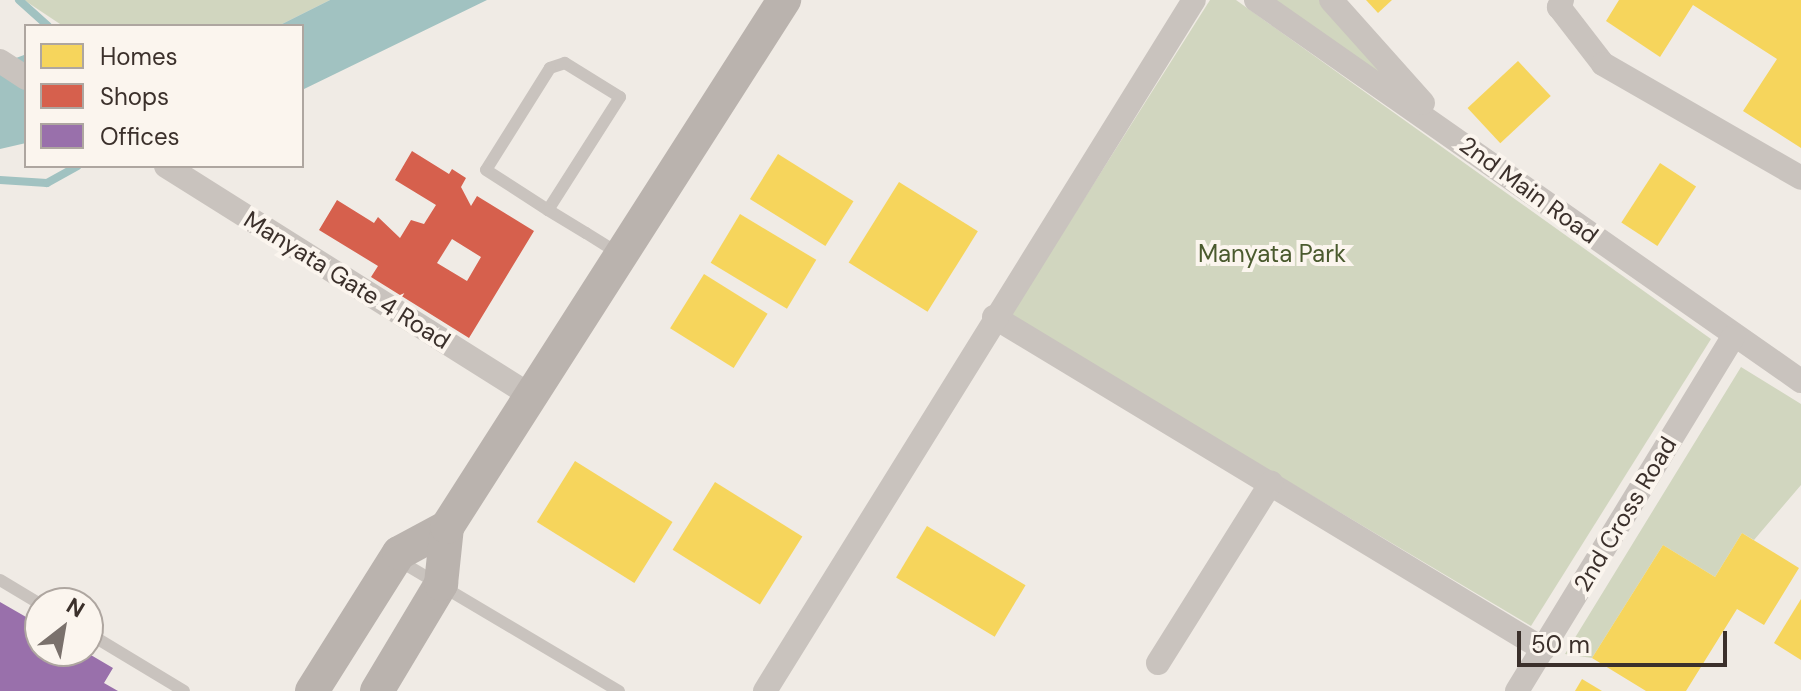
<!DOCTYPE html>
<style>
body{margin:0}
#map{position:relative;width:1801px;height:691px;overflow:hidden;background:#f0ebe5;font-family:"DM Sans",sans-serif}
div>[style]{position:absolute}
.green>*{inset:0;background:#d1d6bf}
.water>*{inset:0;background:#a1c2c1}
.homes>*{inset:0;background:#f6d55c;transform-origin:0 0}
.shops>*{inset:0;background:#d6604d}
.offices>*{inset:0;background:#9970ab}
.stream>*{height:8px;margin:-4px;padding:0 4px;transform-origin:4px;border-radius:4px;background:#a1c2c1}
.lane>*{height:12px;margin:-6px;padding:0 6px;transform-origin:6px;border-radius:6px;background:#c9c3be}
.street>*{height:24px;margin:-12px;padding:0 12px;transform-origin:12px;border-radius:12px;background:#c9c3be}
.secondary>*{height:34px;margin:-17px;padding:0 17px;transform-origin:17px;border-radius:17px;background:#bab3ae}
span{translate:-50% -50%;white-space:nowrap;text-align:center;line-height:1.15;-webkit-text-stroke:8px #fbf5ee;paint-order:stroke}
.street-label{font-size:24px;color:#3b302b}
.park-label{font-size:24px;color:#4a5a2e}
.legend{position:absolute;left:24px;top:24px;width:280px;height:144px;box-sizing:border-box;background:#fbf5ee;border:2px solid #aea6a0;margin:0;padding:10px 14px;list-style:none;font-size:24px;color:#3b302b}
.legend li{display:flex;align-items:center;gap:16px;height:40px}
.legend b{width:40px;border:2px solid #aea6a0}
.north{position:absolute;left:24px;top:587px;width:80px;height:80px;box-sizing:border-box;background:#fbf5ee;border:2px solid #aea6a0;border-radius:50%;rotate:31deg;font-size:22px;font-weight:700;line-height:32px;text-align:center;color:#3b302b}
.north::after{content:'';display:block;margin:auto;width:28px;height:36px;background:#7a716c;clip-path:polygon(50% 0,100% 100%,50% 72%,0 100%)}
.scale{position:absolute;left:1517px;top:631px;width:210px;height:36px;box-sizing:border-box;border:4px solid #3b302b;border-top:0;padding-left:10px;font-size:24px;line-height:28px;white-space:nowrap;color:#3b302b;-webkit-text-stroke:6px #fbf5ee;paint-order:stroke}
</style>
<div id="map">
<div class="green">
<i style="clip-path:polygon(24px 0,330px 0,278px 26px,63px 26px)"></i>
<i style="clip-path:polygon(1210px 0,1236px 0,1711px 339px,1531px 626px,1010px 316px)"></i>
<i style="clip-path:polygon(1268px 0,1322px 0,1416px 104px)"></i>
<i style="clip-path:polygon(1741px 367px,1801px 404px,1801px 485px,1754px 540px,1742px 533px,1715px 577px,1663px 545px,1592px 658px,1565px 654px)"></i>
</div>
<div class="water">
<i style="clip-path:polygon(330px 0,487px 0,302px 90px,302px 26px,278px 26px)"></i>
<i style="clip-path:polygon(24px 55px,26px 143px,0 149px,0 64px)"></i>
</div>
<div class="homes">
<i style="clip-path:polygon(1366px 0,1392px 0,1378px 13px)"></i>
<i style="clip-path:polygon(1619px 0,1801px 0,1801px 148px,1743px 111px,1777px 59px,1693px 5px,1660px 57px,1606px 21px)"></i>
<i style="left:1518px;top:61px;width:48px;height:69px;rotate:47deg"></i>
<i style="left:778px;top:154px;width:89px;height:53px;rotate:32deg"></i>
<i style="left:1660px;top:163px;width:43px;height:71px;rotate:33deg"></i>
<i style="left:899px;top:182px;width:93px;height:95px;rotate:32deg"></i>
<i style="left:740px;top:214px;width:89px;height:57px;rotate:31deg"></i>
<i style="left:704px;top:274px;width:75px;height:64px;rotate:32deg"></i>
<i style="left:575px;top:461px;width:115px;height:72px;rotate:32deg"></i>
<i style="left:715px;top:482px;width:103px;height:80px;rotate:32deg"></i>
<i style="left:927px;top:526px;width:115px;height:60px;rotate:31deg"></i>
<i style="clip-path:polygon(1742px 533px,1799px 568px,1764px 625px,1737px 609px,1686px 691px,1646px 691px,1592px 658px,1663px 545px,1715px 577px)"></i>
<i style="clip-path:polygon(1801px 599px,1801px 660px,1774px 643px)"></i>
<i style="clip-path:polygon(1582px 679px,1602px 691px,1575px 691px)"></i>
</div>
<div class="shops">
<i style="clip-path:polygon(evenodd,412px 151px,449px 174px,452px 169px,466px 178px,461px 187px,471px 206px,477px 196px,534px 231px,469px 338px,371px 277px,378px 266px,319px 230px,337px 200px,374px 223px,378px 217px,400px 238px,411px 220px,424px 224px,436px 205px,395px 180px,412px 151px,452px 239px,481px 257px,467px 281px,437px 263px,452px 239px)"></i>
</div>
<div class="offices">
<i style="clip-path:polygon(0 602px,40px 625px,40px 651px,84px 651px,113px 668px,104px 683px,118px 691px,0 691px)"></i>
</div>
<div class="stream">
<i style="left:19px;top:0;width:39px;rotate:42deg"></i>
<i style="left:0;top:180px;width:47px;rotate:3.7deg"></i>
<i style="left:47px;top:183px;width:35px;rotate:-29deg"></i>
</div>
<div class="lane">
<i style="left:548px;top:210px;width:134px;rotate:-57.5deg"></i>
<i style="left:620px;top:97px;width:65px;rotate:-148.3deg"></i>
<i style="left:565px;top:63px;width:16px;rotate:162deg"></i>
<i style="left:550px;top:68px;width:120px;rotate:122.1deg"></i>
<i style="left:486px;top:170px;width:74px;rotate:32.8deg"></i>
<i style="left:548px;top:210px;width:44px;rotate:31.2deg"></i>
<i style="left:586px;top:233px;width:39px;rotate:32deg"></i>
<i style="left:398px;top:560px;width:257px;rotate:30.7deg"></i>
<i style="left:0;top:580px;width:47px;rotate:31deg"></i>
<i style="left:88px;top:633px;width:112px;rotate:31.1deg"></i>
</div>
<div class="street">
<i style="left:1256px;top:0;width:665px;rotate:34.96deg"></i>
<i style="left:1331px;top:0;width:138px;rotate:48.2deg"></i>
<i style="left:1562px;top:0;width:8px;rotate:113deg"></i>
<i style="left:1559px;top:7px;width:72px;rotate:52.3deg"></i>
<i style="left:1603px;top:64px;width:228px;rotate:29.9deg"></i>
<i style="left:0;top:61px;width:31px;rotate:33deg"></i>
<i style="left:166px;top:166px;width:428px;rotate:32.2deg"></i>
<i style="left:994px;top:317px;width:642px;rotate:31.16deg"></i>
<i style="left:1158px;top:663px;width:213px;rotate:-57.9deg"></i>
<i style="left:765px;top:691px;width:813px;rotate:-58.17deg"></i>
<i style="left:1517px;top:691px;width:415px;rotate:-58.6deg"></i>
</div>
<div class="secondary">
<i style="left:312px;top:691px;width:163px;rotate:-57.8deg"></i>
<i style="left:399px;top:553px;width:55px;rotate:-28.4deg"></i>
<i style="left:377px;top:691px;width:125px;rotate:-59.1deg"></i>
<i style="left:441px;top:584px;width:57px;rotate:-84deg"></i>
<i style="left:447px;top:527px;width:626px;rotate:-57.4deg"></i>
</div>
<div class="street-label">
<span style="left:1529px;top:190px;rotate:36deg">2nd Main Road</span>
<span style="left:347px;top:280px;rotate:32deg">Manyata Gate 4 Road</span>
<span style="left:1625px;top:514px;rotate:-59deg">2nd Cross Road</span>
</div>
<div class="park-label">
<span style="left:1272px;top:254px">Manyata Park</span>
</div>
<ul class="legend">
<li><b style="height:22px;background:#f6d55c"></b>Homes</li>
<li><b style="height:22px;background:#d6604d"></b>Shops</li>
<li><b style="height:22px;background:#9970ab"></b>Offices</li>
</ul>
<div class="north">N</div>
<div class="scale">50 m</div>
</div>
